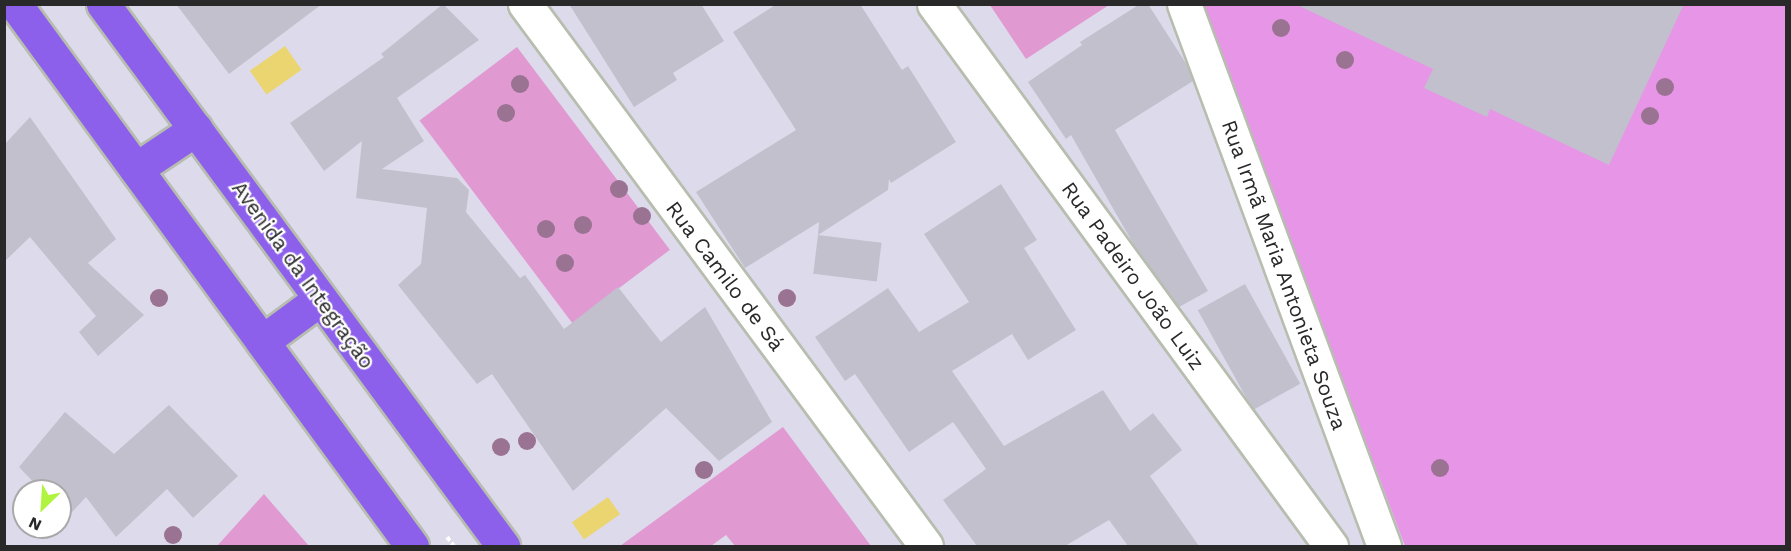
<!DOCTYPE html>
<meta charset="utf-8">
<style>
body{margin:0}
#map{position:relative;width:1791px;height:551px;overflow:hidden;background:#dddbeb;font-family:"Work Sans",sans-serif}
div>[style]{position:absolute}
.green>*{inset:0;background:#e099d1;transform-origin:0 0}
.pitch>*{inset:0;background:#e695e7}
.water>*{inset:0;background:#ead571;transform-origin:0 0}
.building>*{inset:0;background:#c2c0cd;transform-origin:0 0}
.path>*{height:4px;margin-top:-2px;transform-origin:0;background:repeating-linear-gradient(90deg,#fff 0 4.5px,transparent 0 7.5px)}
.roads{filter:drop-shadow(2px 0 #b7bdaf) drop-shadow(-2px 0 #b7bdaf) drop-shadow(0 2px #b7bdaf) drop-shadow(0 -2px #b7bdaf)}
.minor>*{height:33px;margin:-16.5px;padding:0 16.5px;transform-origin:16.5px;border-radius:16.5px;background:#fff}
.major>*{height:33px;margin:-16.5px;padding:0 16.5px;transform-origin:16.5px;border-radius:16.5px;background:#8d60ec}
.trees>*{width:18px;height:18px;margin:-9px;border-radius:50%;background:#9a7292}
span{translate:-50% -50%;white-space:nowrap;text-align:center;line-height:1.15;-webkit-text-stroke:4.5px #fff;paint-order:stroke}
.street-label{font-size:21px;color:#292929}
.frame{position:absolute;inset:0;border:6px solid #292929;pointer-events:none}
.north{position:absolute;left:12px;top:479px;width:60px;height:60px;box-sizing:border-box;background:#fff;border:2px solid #a9a9a9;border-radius:50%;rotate:205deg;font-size:16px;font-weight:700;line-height:24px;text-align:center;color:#292929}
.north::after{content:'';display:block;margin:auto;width:21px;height:27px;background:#b1f440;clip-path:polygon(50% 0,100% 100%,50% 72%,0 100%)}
</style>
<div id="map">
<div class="green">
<i style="clip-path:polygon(990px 5px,1109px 5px,1026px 59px)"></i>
<i style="left:517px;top:47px;width:254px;height:122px;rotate:53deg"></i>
<i style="clip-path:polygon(783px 427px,871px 546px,735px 546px,726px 535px,711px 546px,620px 546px)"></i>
<i style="clip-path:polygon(264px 494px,309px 546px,217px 546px)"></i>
</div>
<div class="pitch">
<i style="clip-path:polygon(1201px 5px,1786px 5px,1786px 546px,1405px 546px)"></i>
</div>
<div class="water">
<i style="left:285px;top:46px;width:29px;height:43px;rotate:55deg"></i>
<i style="left:608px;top:497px;width:21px;height:44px;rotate:55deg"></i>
</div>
<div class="building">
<i style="clip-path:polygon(176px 4px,322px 4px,229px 74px)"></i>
<i style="clip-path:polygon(443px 4px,479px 40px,397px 98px,424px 141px,382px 169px,457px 178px,469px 190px,466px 212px,520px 278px,525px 275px,564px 329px,618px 287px,661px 342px,705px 307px,772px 422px,719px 461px,666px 408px,573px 491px,492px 374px,477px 384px,398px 285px,421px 264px,427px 208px,356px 198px,362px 141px,324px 171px,290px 123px,384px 57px,381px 54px)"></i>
<i style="clip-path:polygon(569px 4px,701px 4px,724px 41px,673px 73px,677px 80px,634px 107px)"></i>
<i style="clip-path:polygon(777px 4px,860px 4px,902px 70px,908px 66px,956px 142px,891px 183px,889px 179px,888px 190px,818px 235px,819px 222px,745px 268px,696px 192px,796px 130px,733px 32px)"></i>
<i style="clip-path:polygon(1140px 4px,1148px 4px,1187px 65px,1193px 81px,1115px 130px,1208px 291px,1179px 307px,1134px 245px,1071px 135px,1066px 139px,1028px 82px,1082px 45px,1080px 42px)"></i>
<i style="clip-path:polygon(1295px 4px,1684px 4px,1609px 165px,1490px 109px,1487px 117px,1424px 88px,1433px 69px)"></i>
<i style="clip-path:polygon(30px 117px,116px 239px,88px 263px,144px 315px,98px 356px,79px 332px,96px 316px,30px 237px,4px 262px,4px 145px)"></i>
<i style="clip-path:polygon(1001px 184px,1037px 240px,1024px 248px,1076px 330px,1028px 360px,1012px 334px,952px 371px,1004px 446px,1103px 390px,1130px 431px,1153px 413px,1182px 450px,1150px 476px,1199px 546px,1128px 546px,1109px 520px,1065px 546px,977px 546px,943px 500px,986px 469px,953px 422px,909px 452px,855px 374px,845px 381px,815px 337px,888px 288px,919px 332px,969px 302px,924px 234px)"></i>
<i style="left:818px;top:235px;width:64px;height:39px;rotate:7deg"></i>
<i style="left:1245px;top:284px;width:114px;height:54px;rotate:61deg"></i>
<i style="clip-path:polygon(169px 405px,238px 476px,193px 518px,167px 489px,116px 537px,86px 497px,60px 525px,60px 491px,42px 491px,19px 467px,65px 412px,114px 454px)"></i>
</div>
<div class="path">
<i style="left:447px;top:537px;width:11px;rotate:52deg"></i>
</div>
<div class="roads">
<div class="minor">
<i style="left:525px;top:4px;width:674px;rotate:53.5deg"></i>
<i style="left:934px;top:4px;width:672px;rotate:53.78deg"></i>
<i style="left:1184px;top:4px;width:578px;rotate:69.75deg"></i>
</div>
<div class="major">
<i style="left:15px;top:4px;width:672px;rotate:53.78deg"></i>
<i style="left:103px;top:4px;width:674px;rotate:53.57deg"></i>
<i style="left:136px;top:169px;width:72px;rotate:-33.7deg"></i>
<i style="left:263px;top:341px;width:71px;rotate:-36.4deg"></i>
</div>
</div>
<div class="trees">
<i style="left:1281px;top:28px"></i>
<i style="left:1345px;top:60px"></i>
<i style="left:520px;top:84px"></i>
<i style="left:1665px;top:87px"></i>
<i style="left:506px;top:113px"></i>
<i style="left:1650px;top:116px"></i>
<i style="left:619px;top:189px"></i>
<i style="left:642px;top:216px"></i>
<i style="left:583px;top:225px"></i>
<i style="left:546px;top:229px"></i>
<i style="left:565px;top:263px"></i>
<i style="left:159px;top:298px"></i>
<i style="left:787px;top:298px"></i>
<i style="left:527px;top:441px"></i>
<i style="left:501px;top:447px"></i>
<i style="left:1440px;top:468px"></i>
<i style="left:704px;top:470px"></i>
<i style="left:173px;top:535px"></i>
</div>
<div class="street-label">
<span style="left:303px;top:275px;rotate:54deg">Avenida da Integração</span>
<span style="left:1284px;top:275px;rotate:70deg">Rua Irmã Maria Antonieta Souza</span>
<span style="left:725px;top:276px;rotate:53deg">Rua Camilo de Sá</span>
<span style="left:1133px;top:276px;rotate:54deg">Rua Padeiro João Luiz</span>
</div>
<div class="frame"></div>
<div class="north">N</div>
</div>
